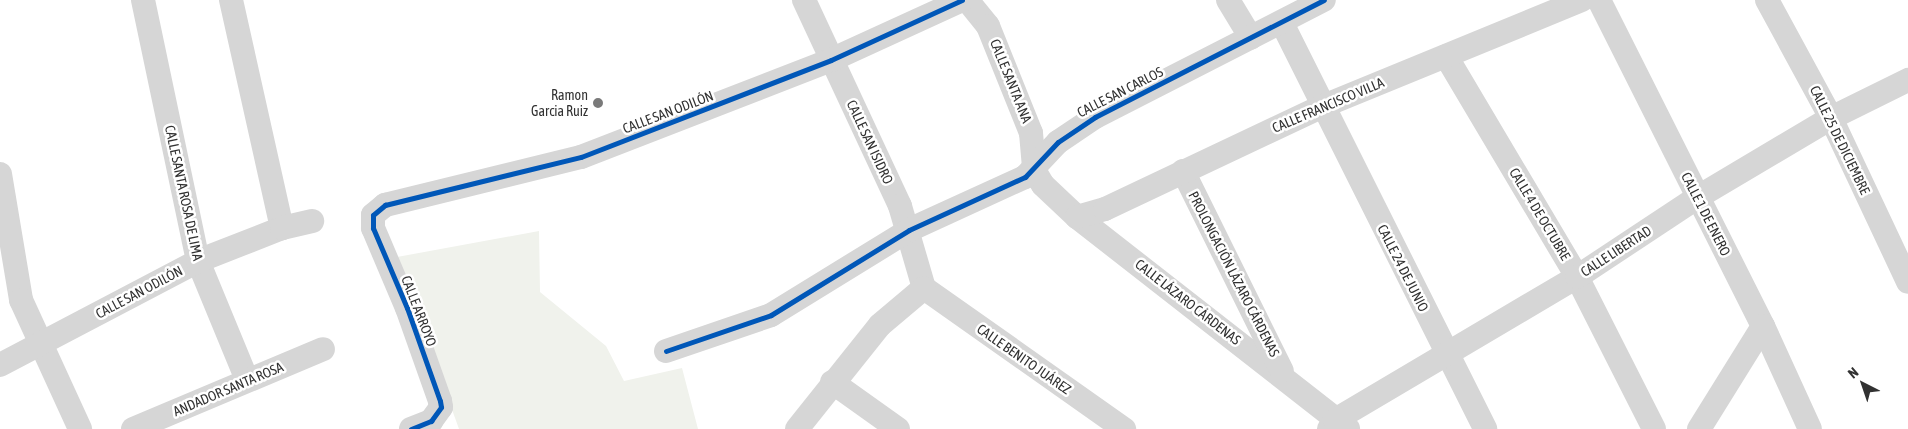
<!DOCTYPE html>
<meta charset="utf-8">
<style>
body{margin:0}
#map{position:relative;width:1908px;height:429px;overflow:hidden;background:#fff;font-family:"Asap Condensed",sans-serif}
div>[style]{position:absolute}
.green>*{inset:0;background:#f0f2ec}
.minor>*{height:24px;margin:-12px;padding:0 12px;transform-origin:12px;border-radius:12px;background:#d6d6d6}
.cycleway>*{height:5px;margin:-2.5px;padding:0 2.5px;transform-origin:2.5px;border-radius:2.5px;background:#0057b8}
.dots>*{width:14px;height:14px;translate:-50% -50%;box-sizing:border-box;border:2px solid #fff;border-radius:50%}
span{translate:-50% -50%;white-space:nowrap;text-align:center;line-height:1.15;-webkit-text-stroke:5px #fff;paint-order:stroke}
.street-label{font-size:14px;color:#323232}
.poi-label{font-size:14px;color:#323232}
.right{translate:-100% -50%;text-align:right}
.north{position:absolute;left:1838px;top:359px;width:50px;height:50px;-webkit-text-stroke:4px #fff;paint-order:stroke;rotate:319deg;font-size:14px;font-weight:700;line-height:20px;text-align:center;color:#323232}
.north::after{content:'';display:block;margin:auto;width:18px;height:22px;background:#323232;clip-path:polygon(50% 0,100% 100%,50% 72%,0 100%)}
</style>
<div id="map">
<div class="green">
<i style="clip-path:polygon(539px 231px,540px 292px,606px 346px,624px 381px,682px 368px,698px 429px,459px 429px,397px 257px)"></i>
</div>
<div class="minor">
<i style="left:143px;top:0;width:267px;rotate:78.1deg"></i>
<i style="left:198px;top:261px;width:129px;rotate:67.6deg"></i>
<i style="left:231px;top:0;width:234px;rotate:77.4deg"></i>
<i style="left:804px;top:0;width:227px;rotate:65deg"></i>
<i style="left:900px;top:206px;width:85px;rotate:73.7deg"></i>
<i style="left:967px;top:0;width:33px;rotate:51deg"></i>
<i style="left:988px;top:26px;width:115px;rotate:68.1deg"></i>
<i style="left:1031px;top:133px;width:37px;rotate:85deg"></i>
<i style="left:1228px;top:0;width:44px;rotate:58.8deg"></i>
<i style="left:1599px;top:0;width:365px;rotate:63.3deg"></i>
<i style="left:1763px;top:326px;width:113px;rotate:65.5deg"></i>
<i style="left:1767px;top:0;width:134px;rotate:61.5deg"></i>
<i style="left:1831px;top:118px;width:181px;rotate:64.8deg"></i>
<i style="left:1282px;top:23px;width:454px;rotate:63.4deg"></i>
<i style="left:1446px;top:56px;width:257px;rotate:59.3deg"></i>
<i style="left:1577px;top:277px;width:170px;rotate:63.1deg"></i>
<i style="left:1034px;top:170px;width:17px;rotate:59deg"></i>
<i style="left:1043px;top:185px;width:47px;rotate:43.3deg"></i>
<i style="left:1077px;top:217px;width:344px;rotate:38deg"></i>
<i style="left:1183px;top:171px;width:223px;rotate:63.7deg"></i>
<i style="left:0;top:174px;width:128px;rotate:80.5deg"></i>
<i style="left:21px;top:300px;width:142px;rotate:65.4deg"></i>
<i style="left:1077px;top:217px;width:29px;rotate:-16deg"></i>
<i style="left:1105px;top:209px;width:239px;rotate:-25.3deg"></i>
<i style="left:1321px;top:107px;width:282px;rotate:-22.3deg"></i>
<i style="left:924px;top:288px;width:245px;rotate:35.2deg"></i>
<i style="left:666px;top:351px;width:111px;rotate:-18.9deg"></i>
<i style="left:771px;top:315px;width:162px;rotate:-31.6deg"></i>
<i style="left:909px;top:230px;width:128px;rotate:-24.6deg"></i>
<i style="left:1025px;top:177px;width:48px;rotate:-46.7deg"></i>
<i style="left:1058px;top:142px;width:45px;rotate:-34deg"></i>
<i style="left:1095px;top:117px;width:257px;rotate:-27.1deg"></i>
<i style="left:0;top:365px;width:224px;rotate:-27.7deg"></i>
<i style="left:198px;top:261px;width:90px;rotate:-21.4deg"></i>
<i style="left:282px;top:228px;width:31px;rotate:-13deg"></i>
<i style="left:832px;top:382px;width:81px;rotate:35.5deg"></i>
<i style="left:133px;top:429px;width:206px;rotate:-22.8deg"></i>
<i style="left:411px;top:429px;width:22px;rotate:-22deg"></i>
<i style="left:431px;top:421px;width:17px;rotate:-54deg"></i>
<i style="left:441px;top:407px;width:6px;rotate:-99deg"></i>
<i style="left:440px;top:401px;width:99px;rotate:-109.5deg"></i>
<i style="left:407px;top:308px;width:87px;rotate:-113deg"></i>
<i style="left:373px;top:228px;width:13px;rotate:-90deg"></i>
<i style="left:373px;top:215px;width:16px;rotate:-40deg"></i>
<i style="left:385px;top:205px;width:202px;rotate:-13.8deg"></i>
<i style="left:581px;top:157px;width:268px;rotate:-21.2deg"></i>
<i style="left:831px;top:60px;width:144px;rotate:-24.6deg"></i>
<i style="left:797px;top:429px;width:133px;rotate:-51.4deg"></i>
<i style="left:880px;top:325px;width:57px;rotate:-40.1deg"></i>
<i style="left:1329px;top:429px;width:11px;rotate:-56deg"></i>
<i style="left:1335px;top:420px;width:281px;rotate:-30.6deg"></i>
<i style="left:1577px;top:277px;width:145px;rotate:-33.5deg"></i>
<i style="left:1698px;top:197px;width:155px;rotate:-30.7deg"></i>
<i style="left:1831px;top:118px;width:86px;rotate:-26.3deg"></i>
<i style="left:1699px;top:429px;width:121px;rotate:-58.1deg"></i>
</div>
<div class="cycleway">
<i style="left:666px;top:351px;width:111px;rotate:-18.9deg"></i>
<i style="left:771px;top:315px;width:162px;rotate:-31.6deg"></i>
<i style="left:909px;top:230px;width:128px;rotate:-24.6deg"></i>
<i style="left:1025px;top:177px;width:48px;rotate:-46.7deg"></i>
<i style="left:1058px;top:142px;width:45px;rotate:-34deg"></i>
<i style="left:1095px;top:117px;width:257px;rotate:-27.1deg"></i>
<i style="left:411px;top:429px;width:22px;rotate:-22deg"></i>
<i style="left:431px;top:421px;width:17px;rotate:-54deg"></i>
<i style="left:441px;top:407px;width:6px;rotate:-99deg"></i>
<i style="left:440px;top:401px;width:99px;rotate:-109.5deg"></i>
<i style="left:407px;top:308px;width:87px;rotate:-113deg"></i>
<i style="left:373px;top:228px;width:13px;rotate:-90deg"></i>
<i style="left:373px;top:215px;width:16px;rotate:-40deg"></i>
<i style="left:385px;top:205px;width:202px;rotate:-13.8deg"></i>
<i style="left:581px;top:157px;width:268px;rotate:-21.2deg"></i>
<i style="left:831px;top:60px;width:144px;rotate:-24.6deg"></i>
</div>
<div class="dots">
<i style="left:598px;top:103px;background:#7a7a7a"></i>
</div>
<div class="street-label">
<span style="left:1011px;top:81px;rotate:68deg">CALLE SANTA ANA</span>
<span style="left:1120px;top:92px;rotate:-27deg">CALLE SAN CARLOS</span>
<span style="left:1328px;top:105px;rotate:-23deg">CALLE FRANCISCO VILLA</span>
<span style="left:668px;top:112px;rotate:-21deg">CALLE SAN ODILÓN</span>
<span style="left:1840px;top:140px;rotate:64deg">CALLE 25 DE DICIEMBRE</span>
<span style="left:870px;top:142px;rotate:65deg">CALLE SAN ISIDRO</span>
<span style="left:184px;top:193px;rotate:78deg">CALLE SANTA ROSA DE LIMA</span>
<span style="left:1540px;top:214px;rotate:59deg">CALLE 4 DE OCTUBRE</span>
<span style="left:1706px;top:214px;rotate:63deg">CALLE 1 DE ENERO</span>
<span style="left:1616px;top:251px;rotate:-33deg">CALLE LIBERTAD</span>
<span style="left:1403px;top:268px;rotate:63deg">CALLE 24 DE JUNIO</span>
<span style="left:1234px;top:274px;rotate:63deg">PROLONGACIÓN LÁZARO CÁRDENAS</span>
<span style="left:139px;top:292px;rotate:-28deg">CALLE SAN ODILÓN</span>
<span style="left:1188px;top:302px;rotate:38deg">CALLE LÁZARO CÁRDENAS</span>
<span style="left:419px;top:311px;rotate:69deg">CALLE ARROYO</span>
<span style="left:1024px;top:359px;rotate:35deg">CALLE BENITO JUÁREZ</span>
<span style="left:228px;top:389px;rotate:-23deg">ANDADOR SANTA ROSA</span>
</div>
<div class="poi-label">
<span class="right" style="left:588px;top:103px">Ramon<br>Garcia Ruiz</span>
</div>
<div class="north">N</div>
</div>
